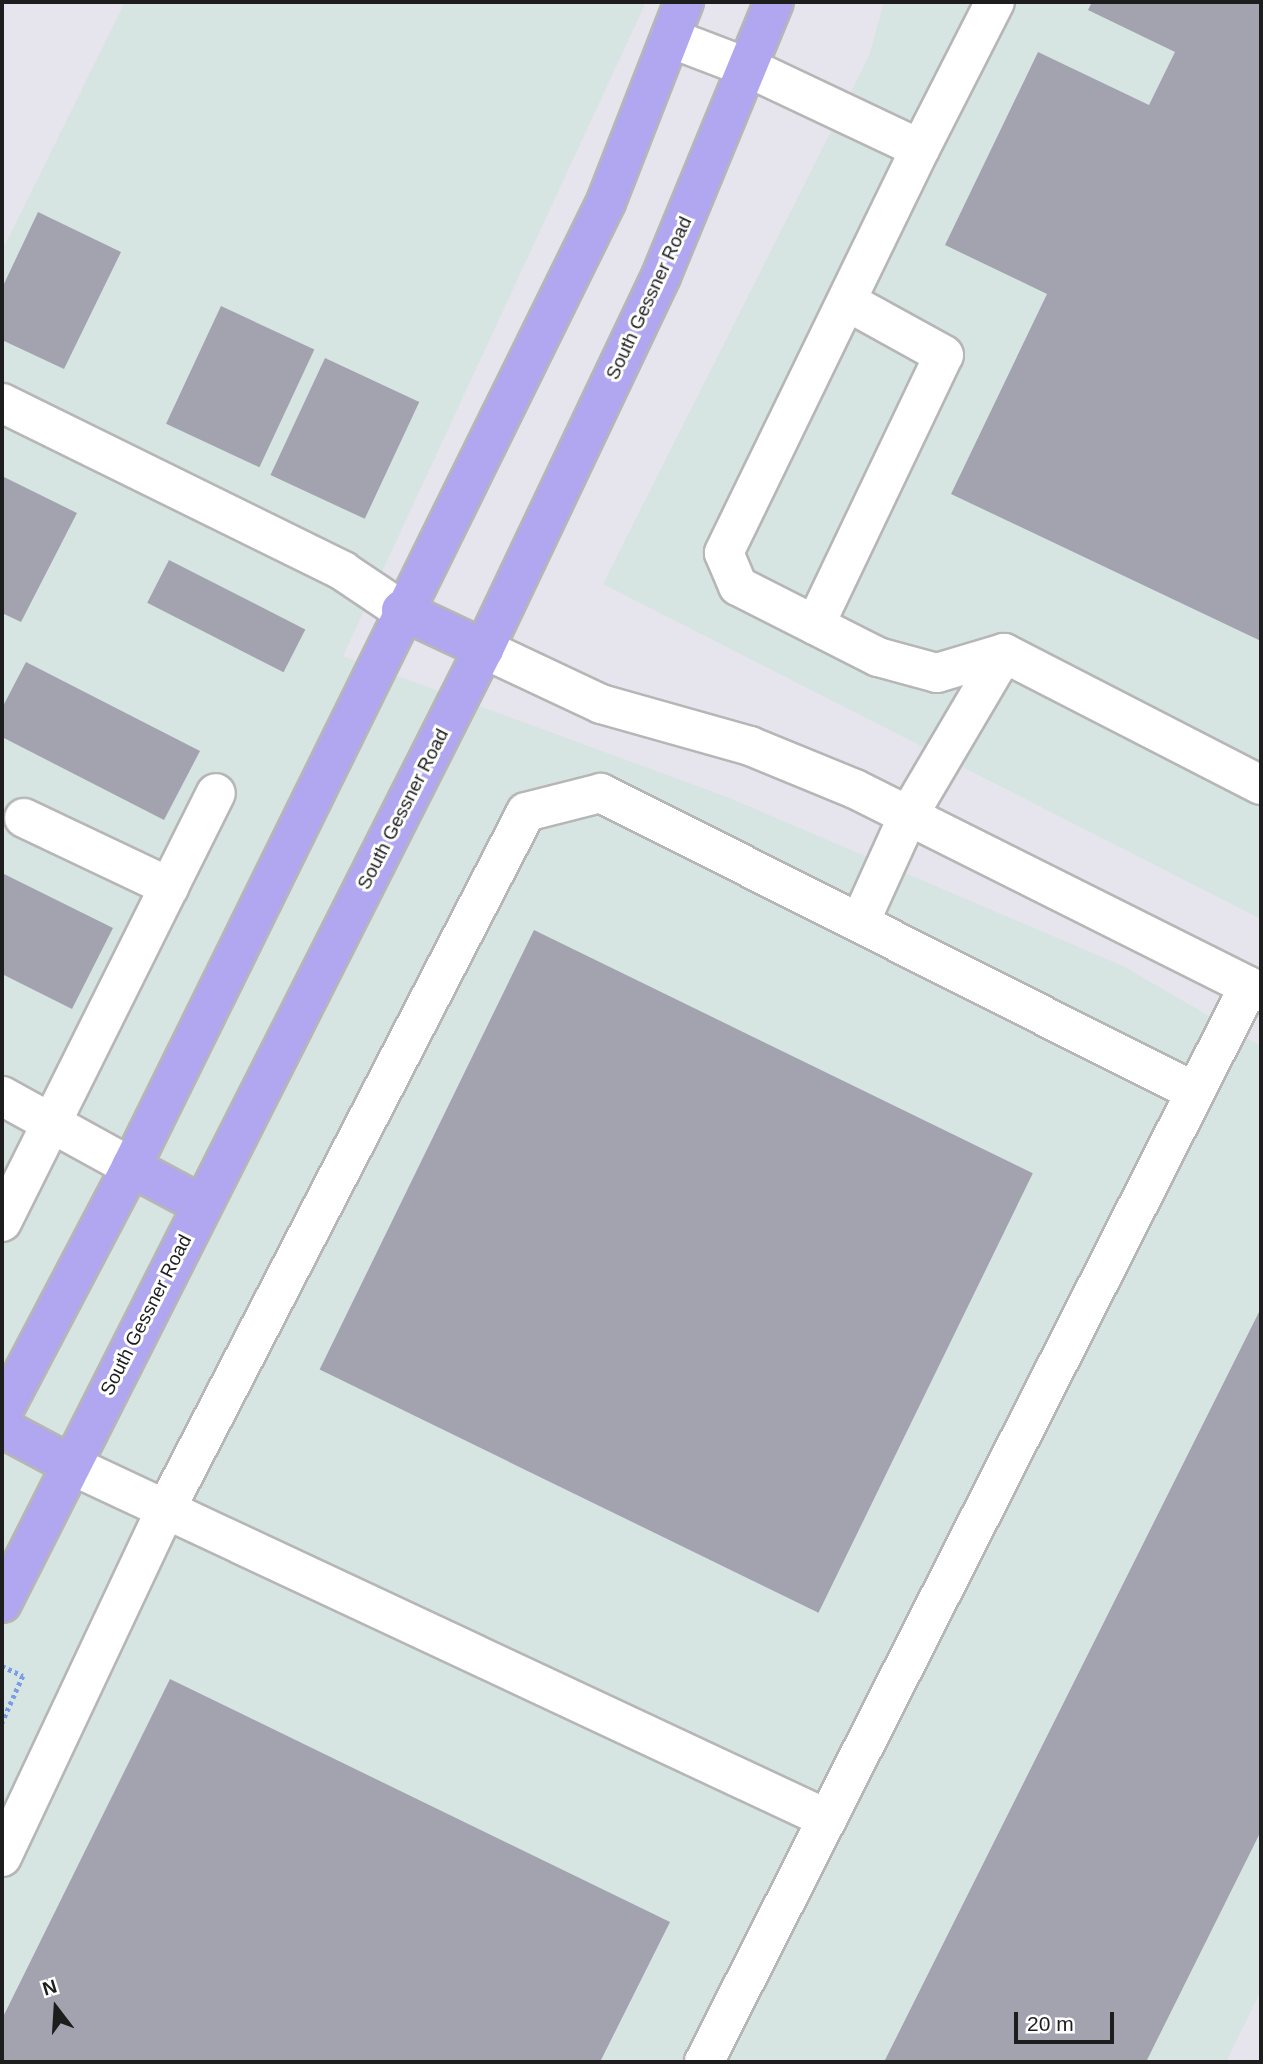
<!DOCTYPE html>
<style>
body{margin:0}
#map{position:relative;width:1263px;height:2064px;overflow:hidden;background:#e6e4ed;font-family:Arial,sans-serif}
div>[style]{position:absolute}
.industrial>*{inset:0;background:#d7e5e2}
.building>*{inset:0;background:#a3a3af;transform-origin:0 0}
.path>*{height:4.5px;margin-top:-2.25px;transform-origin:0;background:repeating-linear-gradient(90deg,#7a9de8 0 3.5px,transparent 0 7px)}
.roads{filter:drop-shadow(2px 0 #b6b6b6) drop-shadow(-2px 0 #b6b6b6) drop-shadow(0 2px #b6b6b6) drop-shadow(0 -2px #b6b6b6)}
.minor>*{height:38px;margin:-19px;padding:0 19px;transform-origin:19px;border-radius:19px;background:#fff}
.major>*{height:38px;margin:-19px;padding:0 19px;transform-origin:19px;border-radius:19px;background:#b1a6f0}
span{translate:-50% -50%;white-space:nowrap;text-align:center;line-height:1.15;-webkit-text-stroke:6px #fff;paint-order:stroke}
.street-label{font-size:19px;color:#1d1d1d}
.frame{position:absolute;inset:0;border:4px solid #1d1d1d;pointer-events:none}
.north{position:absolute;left:21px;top:1973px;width:70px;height:70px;-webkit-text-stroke:5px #fff;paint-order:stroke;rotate:343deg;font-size:19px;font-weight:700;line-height:28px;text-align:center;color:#1d1d1d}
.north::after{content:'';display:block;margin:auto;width:24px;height:32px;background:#1d1d1d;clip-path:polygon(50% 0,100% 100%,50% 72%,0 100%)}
.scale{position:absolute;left:1014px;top:2012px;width:100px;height:32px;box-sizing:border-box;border:4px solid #1d1d1d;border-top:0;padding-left:9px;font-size:21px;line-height:24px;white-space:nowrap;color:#1d1d1d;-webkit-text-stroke:5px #fff;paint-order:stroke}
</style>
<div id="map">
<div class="industrial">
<i style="clip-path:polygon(125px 2px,646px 2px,343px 656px,727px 797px,1123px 966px,1261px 1046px,1261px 1990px,1226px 2062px,2px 2062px,2px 251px)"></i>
<i style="clip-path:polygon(884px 2px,1261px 2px,1261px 919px,603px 584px,869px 56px)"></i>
</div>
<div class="building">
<i style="clip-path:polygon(1092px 2px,1261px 2px,1261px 641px,951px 494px,1047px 294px,945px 245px,1038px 52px,1149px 105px,1175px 52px,1088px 10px)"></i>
<i style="clip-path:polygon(38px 212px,121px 252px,64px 369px,2px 340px,2px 288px)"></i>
<i style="left:221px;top:306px;width:103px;height:130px;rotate:25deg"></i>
<i style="left:325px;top:358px;width:104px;height:129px;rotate:25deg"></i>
<i style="clip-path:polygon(2px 476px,77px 513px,21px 622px,2px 613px)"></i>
<i style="left:169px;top:560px;width:153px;height:48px;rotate:27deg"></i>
<i style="clip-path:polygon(26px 662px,200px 751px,164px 820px,2px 737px,2px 708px)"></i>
<i style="clip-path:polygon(2px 873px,113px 928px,72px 1009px,2px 974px)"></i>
<i style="left:534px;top:930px;width:555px;height:489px;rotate:26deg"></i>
<i style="clip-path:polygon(1261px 1308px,1261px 1831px,1146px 2062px,884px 2062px)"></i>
<i style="clip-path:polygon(170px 1679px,670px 1922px,600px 2062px,2px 2062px,2px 2019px)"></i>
</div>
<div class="path">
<i style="left:2px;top:1666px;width:23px;rotate:25deg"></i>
<i style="left:23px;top:1676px;width:51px;rotate:114.1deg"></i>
</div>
<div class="roads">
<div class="minor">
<i style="left:670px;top:38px;width:87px;rotate:20.9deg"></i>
<i style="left:751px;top:69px;width:187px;rotate:25.3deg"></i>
<i style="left:920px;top:149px;width:165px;rotate:-63deg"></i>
<i style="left:920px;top:149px;width:449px;rotate:115.9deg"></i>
<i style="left:724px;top:553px;width:36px;rotate:67deg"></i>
<i style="left:738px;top:586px;width:157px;rotate:26.9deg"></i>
<i style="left:878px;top:657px;width:61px;rotate:15.2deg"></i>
<i style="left:937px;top:673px;width:70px;rotate:-16.6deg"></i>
<i style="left:1004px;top:653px;width:289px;rotate:27.2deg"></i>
<i style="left:2px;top:403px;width:380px;rotate:26.2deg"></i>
<i style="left:343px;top:571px;width:70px;rotate:33.9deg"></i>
<i style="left:815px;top:625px;width:299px;rotate:-64.5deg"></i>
<i style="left:944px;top:355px;width:110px;rotate:-151.1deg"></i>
<i style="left:484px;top:649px;width:129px;rotate:25.2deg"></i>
<i style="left:601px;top:704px;width:155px;rotate:15.7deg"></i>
<i style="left:750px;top:746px;width:113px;rotate:22.3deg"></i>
<i style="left:855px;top:789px;width:454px;rotate:26.6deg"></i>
<i style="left:24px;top:818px;width:161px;rotate:25.4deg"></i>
<i style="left:860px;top:922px;width:116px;rotate:-65.6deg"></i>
<i style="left:908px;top:816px;width:189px;rotate:-59.5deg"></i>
<i style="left:2px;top:1096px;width:147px;rotate:28.8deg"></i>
<i style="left:2px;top:1222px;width:479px;rotate:-63.5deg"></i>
<i style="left:71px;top:1465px;width:835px;rotate:25.09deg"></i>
<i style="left:2px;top:1857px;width:385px;rotate:-64.8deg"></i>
<i style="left:166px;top:1509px;width:784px;rotate:-62.68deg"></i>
<i style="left:526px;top:812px;width:77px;rotate:-14.2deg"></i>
<i style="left:601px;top:793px;width:665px;rotate:26.72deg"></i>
<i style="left:704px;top:2062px;width:1206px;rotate:-63.14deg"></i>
</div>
<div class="major">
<i style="left:401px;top:610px;width:92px;rotate:25.2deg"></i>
<i style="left:131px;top:1167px;width:81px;rotate:28.2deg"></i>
<i style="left:2px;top:1413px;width:278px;rotate:-62.3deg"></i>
<i style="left:131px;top:1167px;width:1076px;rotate:-63.79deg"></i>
<i style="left:606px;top:202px;width:215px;rotate:-68.7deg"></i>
<i style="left:2px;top:1428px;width:78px;rotate:28.2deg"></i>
<i style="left:2px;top:1603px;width:1069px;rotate:-63.2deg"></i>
<i style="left:484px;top:649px;width:413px;rotate:-64.6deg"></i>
<i style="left:661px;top:276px;width:296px;rotate:-67.6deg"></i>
</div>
</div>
<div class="street-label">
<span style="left:649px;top:298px;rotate:-65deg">South Gessner Road</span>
<span style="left:403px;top:809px;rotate:-63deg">South Gessner Road</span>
<span style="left:146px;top:1315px;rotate:-63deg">South Gessner Road</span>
</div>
<div class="frame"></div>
<div class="north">N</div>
<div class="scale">20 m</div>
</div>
